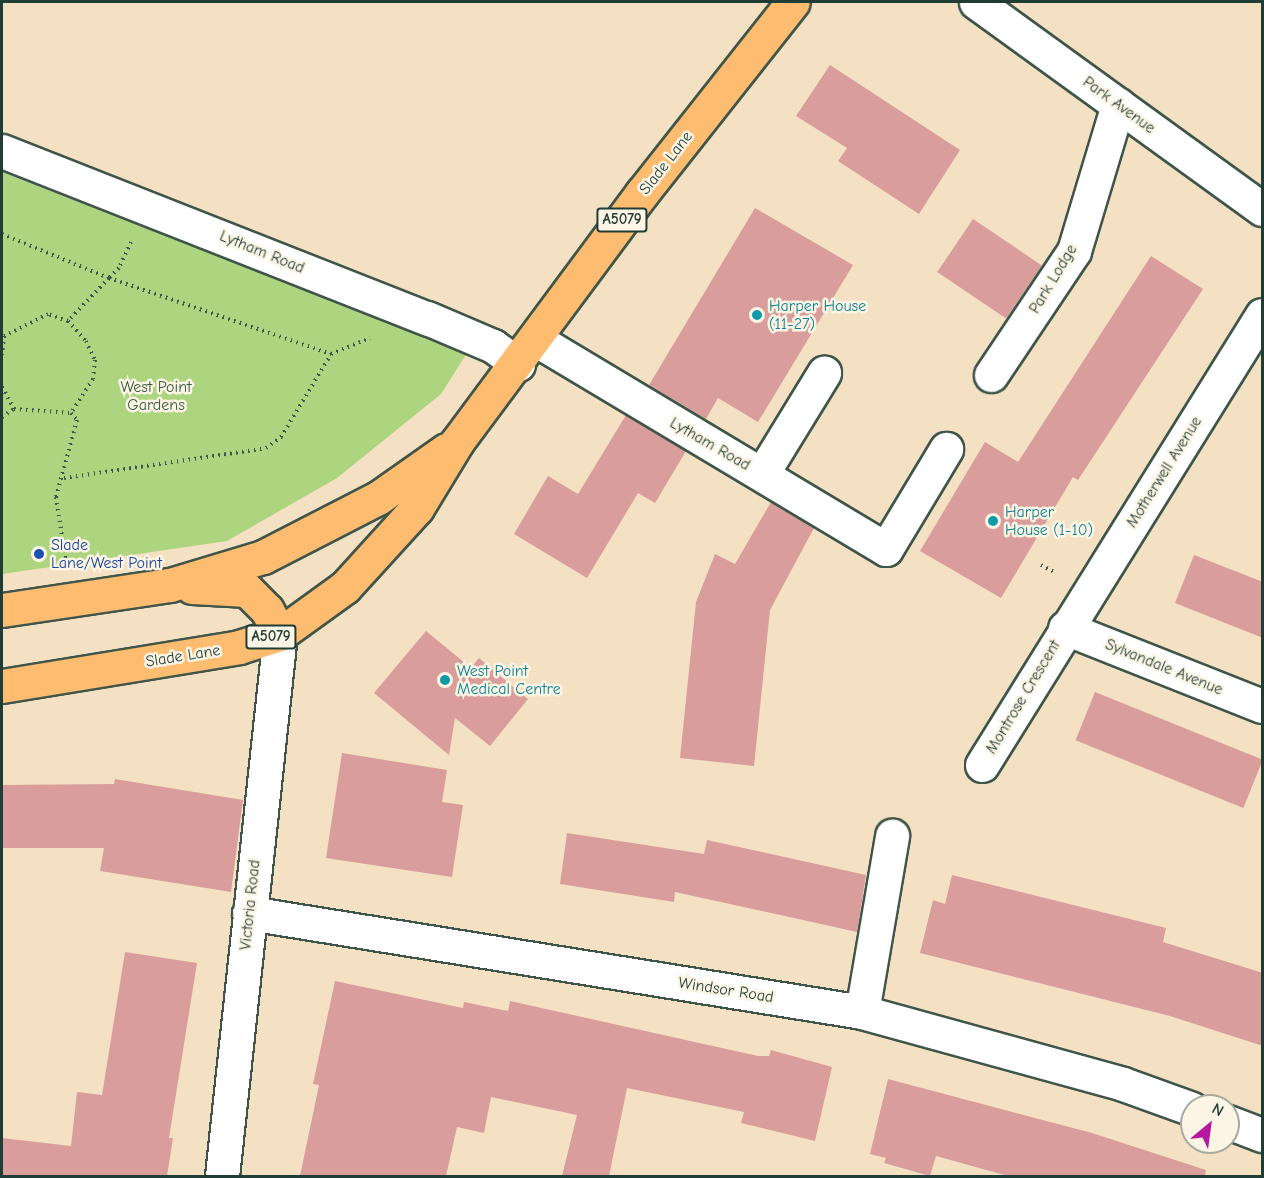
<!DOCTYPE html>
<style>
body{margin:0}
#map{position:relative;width:1264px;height:1178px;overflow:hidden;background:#f4e0c3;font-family:"Comic Neue",sans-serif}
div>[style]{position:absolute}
.green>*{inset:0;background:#add47e}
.building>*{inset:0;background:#d99e9c;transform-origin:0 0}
.path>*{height:4px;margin-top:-2px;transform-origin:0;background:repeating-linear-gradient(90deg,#3f5549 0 1.5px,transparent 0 6px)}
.roads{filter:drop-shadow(2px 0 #3f5549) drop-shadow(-2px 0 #3f5549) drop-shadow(0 2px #3f5549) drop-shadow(0 -2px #3f5549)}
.minor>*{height:33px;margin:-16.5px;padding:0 16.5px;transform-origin:16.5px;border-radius:16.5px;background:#fff}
.major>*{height:33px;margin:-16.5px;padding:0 16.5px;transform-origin:16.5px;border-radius:16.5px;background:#febc70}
.dots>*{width:16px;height:16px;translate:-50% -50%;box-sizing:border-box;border:3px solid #fcf5e5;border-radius:50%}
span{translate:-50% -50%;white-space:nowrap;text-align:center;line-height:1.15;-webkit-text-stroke:5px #fcf5e5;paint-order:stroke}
.shield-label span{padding:2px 4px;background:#fcf5e5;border:2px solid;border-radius:4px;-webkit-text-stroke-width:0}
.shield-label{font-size:15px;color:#1f3d34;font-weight:700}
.street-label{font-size:16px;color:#1f3d34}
.culture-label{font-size:16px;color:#0d838f}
.left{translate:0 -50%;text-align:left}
.park-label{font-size:16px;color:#3b5b43}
.transit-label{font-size:16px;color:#164399}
.frame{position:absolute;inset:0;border:3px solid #1f3d34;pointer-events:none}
.north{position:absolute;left:1180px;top:1094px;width:60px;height:60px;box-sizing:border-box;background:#fcf5e5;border:2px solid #a4ab9e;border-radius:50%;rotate:29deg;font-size:16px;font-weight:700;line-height:24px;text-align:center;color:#1f3d34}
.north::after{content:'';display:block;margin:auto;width:21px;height:27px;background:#b5179e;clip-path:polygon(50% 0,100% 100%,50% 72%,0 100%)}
</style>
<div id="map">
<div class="green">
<i style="clip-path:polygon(2px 172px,379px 319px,467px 353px,441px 394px,337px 478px,227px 541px,2px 574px)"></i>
</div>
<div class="building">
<i style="clip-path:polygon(830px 65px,960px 150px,919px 214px,838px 161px,847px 148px,796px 116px)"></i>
<i style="clip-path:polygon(755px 208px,853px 265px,758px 422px,718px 398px,706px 419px,649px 385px)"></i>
<i style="left:973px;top:219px;width:83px;height:64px;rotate:34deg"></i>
<i style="clip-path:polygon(1151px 256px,1203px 289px,1078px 480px,1073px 477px,1001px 598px,920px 551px,985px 442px,1018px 462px)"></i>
<i style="clip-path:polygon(626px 415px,686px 451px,655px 503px,638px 493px,587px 578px,514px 534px,548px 476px,578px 494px)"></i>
<i style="clip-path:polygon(771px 502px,814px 528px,770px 610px,754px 766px,680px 758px,696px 602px,715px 554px,735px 564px)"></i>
<i style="clip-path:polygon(1194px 555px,1263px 582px,1263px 638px,1175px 603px)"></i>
<i style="clip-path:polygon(426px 631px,471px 668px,479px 658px,528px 699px,490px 746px,455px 718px,449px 755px,374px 693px)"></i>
<i style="left:1095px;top:692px;width:181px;height:52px;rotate:22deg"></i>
<i style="clip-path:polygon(342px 753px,447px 770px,442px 802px,463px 805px,452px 877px,326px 858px)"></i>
<i style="clip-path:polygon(115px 779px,243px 800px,231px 892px,100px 871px,104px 848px,2px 848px,2px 785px,114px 784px)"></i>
<i style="clip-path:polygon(567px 833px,704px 854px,707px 840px,866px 875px,857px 932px,675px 892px,674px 902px,560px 884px)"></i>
<i style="clip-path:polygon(952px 875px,1166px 928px,1163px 942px,1263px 973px,1263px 1046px,1170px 1016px,920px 953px,933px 900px,945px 904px)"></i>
<i style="clip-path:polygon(125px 952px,197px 963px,169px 1138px,173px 1138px,167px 1176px,2px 1176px,2px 1138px,71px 1146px,77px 1092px,102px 1095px)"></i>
<i style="clip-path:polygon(335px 981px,463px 1008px,464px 1002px,508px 1011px,510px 1001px,758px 1056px,769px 1056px,771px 1050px,832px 1067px,815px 1141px,741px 1123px,744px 1112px,627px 1088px,609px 1176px,562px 1176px,577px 1115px,491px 1097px,484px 1133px,457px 1127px,446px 1176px,300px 1176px,319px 1085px,313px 1084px)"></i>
<i style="clip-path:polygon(888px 1079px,1092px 1133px,1206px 1170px,1205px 1176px,1008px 1176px,936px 1156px,930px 1176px,884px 1163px,886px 1158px,870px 1154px)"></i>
</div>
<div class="path">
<i style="left:2px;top:234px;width:116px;rotate:22.4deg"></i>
<i style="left:109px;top:278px;width:59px;rotate:133.6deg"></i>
<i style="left:68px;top:321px;width:21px;rotate:-161deg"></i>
<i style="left:48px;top:314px;width:49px;rotate:153.4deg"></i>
<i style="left:4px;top:336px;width:19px;rotate:96deg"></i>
<i style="left:131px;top:242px;width:29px;rotate:115deg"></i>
<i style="left:119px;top:268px;width:14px;rotate:135deg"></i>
<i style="left:109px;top:278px;width:235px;rotate:18.9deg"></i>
<i style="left:331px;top:354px;width:42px;rotate:-22.3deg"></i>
<i style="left:68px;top:321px;width:27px;rotate:48deg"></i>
<i style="left:86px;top:341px;width:21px;rotate:65deg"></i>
<i style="left:95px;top:360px;width:19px;rotate:96deg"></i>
<i style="left:93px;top:379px;width:40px;rotate:122.9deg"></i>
<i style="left:2px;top:387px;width:25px;rotate:61deg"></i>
<i style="left:2px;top:417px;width:14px;rotate:-34deg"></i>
<i style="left:14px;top:409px;width:57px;rotate:4deg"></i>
<i style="left:71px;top:413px;width:9px;rotate:49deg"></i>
<i style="left:77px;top:420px;width:80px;rotate:105.3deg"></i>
<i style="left:56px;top:497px;width:66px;rotate:81.3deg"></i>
<i style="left:64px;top:478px;width:204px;rotate:-8.4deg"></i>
<i style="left:266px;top:448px;width:19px;rotate:-36deg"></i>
<i style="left:281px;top:437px;width:97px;rotate:-58.9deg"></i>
<i style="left:1041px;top:565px;width:17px;rotate:28deg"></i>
</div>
<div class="roads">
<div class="minor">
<i style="left:976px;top:2px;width:353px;rotate:35.9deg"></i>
<i style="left:2px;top:151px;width:457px;rotate:21.5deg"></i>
<i style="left:427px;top:318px;width:72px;rotate:23deg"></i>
<i style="left:493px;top:346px;width:31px;rotate:36deg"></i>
<i style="left:535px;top:339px;width:409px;rotate:30.9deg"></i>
<i style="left:886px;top:549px;width:117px;rotate:-59deg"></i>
<i style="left:991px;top:375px;width:149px;rotate:-56.2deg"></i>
<i style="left:1074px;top:251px;width:153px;rotate:-73.3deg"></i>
<i style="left:762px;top:474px;width:119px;rotate:-58.5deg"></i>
<i style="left:1065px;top:628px;width:212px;rotate:21.6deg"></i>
<i style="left:982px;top:765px;width:530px;rotate:-58.11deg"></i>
<i style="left:249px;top:913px;width:621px;rotate:9.17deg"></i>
<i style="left:862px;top:1012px;width:271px;rotate:15.4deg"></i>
<i style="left:1123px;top:1084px;width:73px;rotate:19.9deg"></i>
<i style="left:862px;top:1012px;width:179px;rotate:-80.3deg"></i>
<i style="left:1228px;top:1122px;width:36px;rotate:21deg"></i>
<i style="left:222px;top:1176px;width:545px;rotate:-83.89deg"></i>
</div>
<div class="major">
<i style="left:192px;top:587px;width:55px;rotate:3.1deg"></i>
<i style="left:247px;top:590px;width:28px;rotate:45deg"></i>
<i style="left:267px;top:610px;width:27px;rotate:62deg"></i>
<i style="left:2px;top:610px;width:170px;rotate:-8.5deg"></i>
<i style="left:170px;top:585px;width:97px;rotate:-16.8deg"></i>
<i style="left:263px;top:557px;width:129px;rotate:-27.2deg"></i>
<i style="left:378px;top:498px;width:83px;rotate:-35.2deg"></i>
<i style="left:2px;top:686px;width:240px;rotate:-9.3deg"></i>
<i style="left:239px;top:647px;width:43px;rotate:-17.6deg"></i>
<i style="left:280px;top:634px;width:80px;rotate:-35.9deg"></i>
<i style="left:345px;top:587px;width:107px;rotate:-47.7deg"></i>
<i style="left:417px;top:508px;width:77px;rotate:-58.8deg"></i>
<i style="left:457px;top:442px;width:310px;rotate:-53.4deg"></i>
<i style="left:642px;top:193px;width:243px;rotate:-51.7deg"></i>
</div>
</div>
<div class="dots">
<i style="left:757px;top:315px;background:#0f9aa8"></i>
<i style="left:993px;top:521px;background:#0f9aa8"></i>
<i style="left:39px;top:554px;background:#1a4fb4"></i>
<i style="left:445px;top:680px;background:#0f9aa8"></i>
</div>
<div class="shield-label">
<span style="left:622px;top:220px">A5079</span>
<span style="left:271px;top:637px">A5079</span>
</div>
<div class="street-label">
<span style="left:1119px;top:105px;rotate:36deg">Park Avenue</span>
<span style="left:666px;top:163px;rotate:-52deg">Slade Lane</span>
<span style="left:262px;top:252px;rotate:22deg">Lytham Road</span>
<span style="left:1053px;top:279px;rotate:-59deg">Park Lodge</span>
<span style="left:710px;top:444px;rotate:30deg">Lytham Road</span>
<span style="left:1164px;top:472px;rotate:-58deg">Motherwell Avenue</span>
<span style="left:183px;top:656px;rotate:-9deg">Slade Lane</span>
<span style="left:1164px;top:667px;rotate:22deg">Sylvandale Avenue</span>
<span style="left:1023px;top:697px;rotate:-59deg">Montrose Crescent</span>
<span style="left:250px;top:905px;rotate:-84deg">Victoria Road</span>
<span style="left:726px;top:990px;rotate:9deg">Windsor Road</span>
</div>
<div class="culture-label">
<span class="left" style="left:769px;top:315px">Harper House<br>(11-27)</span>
<span class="left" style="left:1005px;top:521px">Harper<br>House (1-10)</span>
<span class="left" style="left:457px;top:680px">West Point<br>Medical Centre</span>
</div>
<div class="park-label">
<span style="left:156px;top:396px">West Point<br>Gardens</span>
</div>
<div class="transit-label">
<span class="left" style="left:51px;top:554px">Slade<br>Lane/West Point</span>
</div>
<div class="frame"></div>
<div class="north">N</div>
</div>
